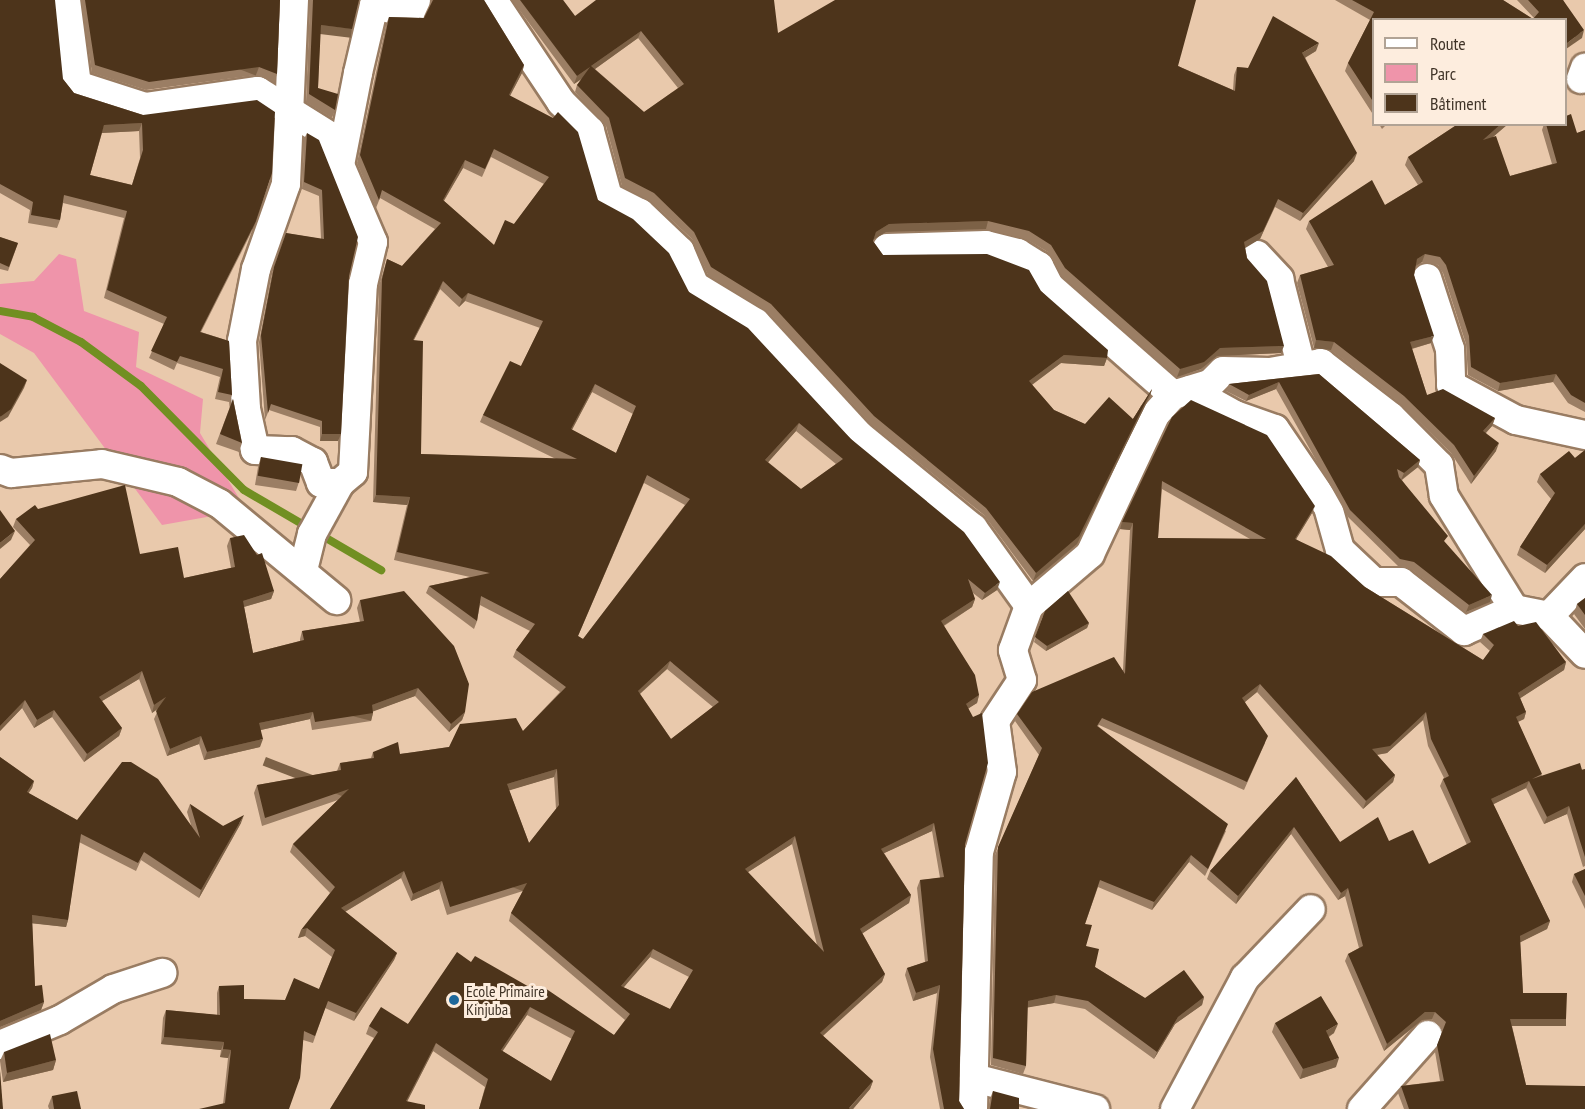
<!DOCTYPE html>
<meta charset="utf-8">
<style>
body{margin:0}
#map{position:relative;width:1585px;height:1109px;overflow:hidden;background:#e9c9ac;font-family:"PT Sans Narrow",sans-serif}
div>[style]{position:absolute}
.green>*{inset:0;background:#ef94aa}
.stream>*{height:8px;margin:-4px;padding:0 4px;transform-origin:4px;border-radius:4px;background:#718f22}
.roads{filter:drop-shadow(2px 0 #997c62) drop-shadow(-2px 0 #997c62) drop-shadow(0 2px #997c62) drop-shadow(0 -2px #997c62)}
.minor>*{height:28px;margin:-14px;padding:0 14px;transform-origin:14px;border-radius:14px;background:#fff}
.wall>*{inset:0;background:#9b7e64}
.shaded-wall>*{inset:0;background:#7c6146;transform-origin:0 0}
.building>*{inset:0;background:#4d341b;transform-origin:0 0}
.dots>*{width:16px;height:16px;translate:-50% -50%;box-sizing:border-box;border:3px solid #fdedde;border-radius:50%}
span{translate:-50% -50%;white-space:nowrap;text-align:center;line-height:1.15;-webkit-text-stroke:6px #fdedde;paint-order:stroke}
.poi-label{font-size:16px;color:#403428}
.left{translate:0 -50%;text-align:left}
.legend{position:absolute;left:1372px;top:18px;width:195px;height:108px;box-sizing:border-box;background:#fdedde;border:2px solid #b1a395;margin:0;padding:8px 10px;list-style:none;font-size:18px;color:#403428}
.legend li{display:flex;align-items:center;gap:12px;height:30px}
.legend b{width:30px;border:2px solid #b1a395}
</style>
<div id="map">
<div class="green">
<i style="clip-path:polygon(59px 254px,76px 259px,84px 311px,139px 332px,136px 367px,203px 399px,200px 433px,246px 510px,162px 525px,34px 353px,0 334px,0 284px,34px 281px)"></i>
</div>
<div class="stream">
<i style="left:0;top:311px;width:34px;rotate:10deg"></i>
<i style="left:33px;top:317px;width:54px;rotate:27.5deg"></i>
<i style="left:81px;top:342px;width:74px;rotate:36.3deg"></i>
<i style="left:141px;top:386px;width:146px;rotate:45.3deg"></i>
<i style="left:244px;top:490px;width:159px;rotate:30.3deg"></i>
</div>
<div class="roads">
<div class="minor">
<i style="left:66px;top:0;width:86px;rotate:82.6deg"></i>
<i style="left:77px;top:85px;width:71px;rotate:17.9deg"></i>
<i style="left:145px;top:107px;width:114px;rotate:-8.1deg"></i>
<i style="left:258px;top:91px;width:85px;rotate:32deg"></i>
<i style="left:330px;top:136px;width:31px;rotate:71deg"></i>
<i style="left:294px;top:0;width:184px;rotate:92.5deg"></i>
<i style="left:286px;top:184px;width:90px;rotate:109.4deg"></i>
<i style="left:256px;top:269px;width:73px;rotate:101deg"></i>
<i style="left:242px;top:341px;width:68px;rotate:86.6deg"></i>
<i style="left:246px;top:409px;width:42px;rotate:77.6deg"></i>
<i style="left:255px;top:450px;width:37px;rotate:2deg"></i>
<i style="left:292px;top:451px;width:24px;rotate:28deg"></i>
<i style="left:313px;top:462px;width:22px;rotate:69deg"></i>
<i style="left:321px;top:483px;width:19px"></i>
<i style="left:493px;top:0;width:123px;rotate:56.3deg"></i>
<i style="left:561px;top:102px;width:41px;rotate:45deg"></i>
<i style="left:590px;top:131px;width:68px;rotate:74.7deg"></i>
<i style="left:608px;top:197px;width:36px;rotate:27deg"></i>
<i style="left:640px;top:213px;width:55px;rotate:43.5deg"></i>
<i style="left:680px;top:251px;width:38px;rotate:67deg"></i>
<i style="left:695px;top:286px;width:71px;rotate:31.2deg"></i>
<i style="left:756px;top:323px;width:154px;rotate:47.4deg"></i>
<i style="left:860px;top:436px;width:146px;rotate:39.2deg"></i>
<i style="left:973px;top:528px;width:96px;rotate:54.3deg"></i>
<i style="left:1581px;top:79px;width:12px;rotate:-70deg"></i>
<i style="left:887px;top:248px;width:99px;rotate:-1.7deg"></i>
<i style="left:986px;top:245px;width:33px;rotate:14deg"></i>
<i style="left:1018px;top:253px;width:25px;rotate:32deg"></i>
<i style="left:1039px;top:266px;width:22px;rotate:63deg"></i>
<i style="left:1049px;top:286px;width:165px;rotate:41.3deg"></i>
<i style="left:1257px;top:255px;width:33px;rotate:47deg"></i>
<i style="left:1279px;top:279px;width:89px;rotate:75.7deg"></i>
<i style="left:1427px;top:278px;width:75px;rotate:72.1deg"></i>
<i style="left:1450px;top:349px;width:36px;rotate:88deg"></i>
<i style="left:1451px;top:385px;width:74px;rotate:28.3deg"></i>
<i style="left:1516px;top:420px;width:71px;rotate:12.3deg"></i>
<i style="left:1190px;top:390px;width:51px;rotate:29.1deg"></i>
<i style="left:1235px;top:415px;width:42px;rotate:19.3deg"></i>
<i style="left:1275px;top:429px;width:94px;rotate:55.8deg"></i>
<i style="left:1328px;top:507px;width:45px;rotate:74.4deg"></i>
<i style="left:1340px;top:550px;width:47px;rotate:43.3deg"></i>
<i style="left:1374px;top:582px;width:27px"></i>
<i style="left:1401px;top:582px;width:80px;rotate:37.9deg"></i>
<i style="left:1464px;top:631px;width:55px;rotate:-23.7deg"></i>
<i style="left:1514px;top:609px;width:36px;rotate:11deg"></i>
<i style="left:1549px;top:616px;width:52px;rotate:46.5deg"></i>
<i style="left:0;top:469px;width:12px;rotate:20deg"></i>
<i style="left:11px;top:473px;width:91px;rotate:-5.6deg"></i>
<i style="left:102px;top:464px;width:78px;rotate:13.3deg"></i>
<i style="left:178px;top:482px;width:47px;rotate:27.6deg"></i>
<i style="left:220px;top:504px;width:151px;rotate:39.6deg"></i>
<i style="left:303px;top:570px;width:37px;rotate:-76deg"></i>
<i style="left:312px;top:534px;width:58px;rotate:-61.2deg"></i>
<i style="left:340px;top:483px;width:17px;rotate:-40deg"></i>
<i style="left:353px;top:472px;width:188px;rotate:-87deg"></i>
<i style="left:363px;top:284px;width:43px;rotate:-76.6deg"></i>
<i style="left:373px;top:242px;width:84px;rotate:-113.2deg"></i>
<i style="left:340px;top:165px;width:94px;rotate:-78.9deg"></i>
<i style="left:358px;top:73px;width:70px;rotate:-76.8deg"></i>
<i style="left:374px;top:5px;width:37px;rotate:13deg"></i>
<i style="left:410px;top:13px;width:14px;rotate:-65deg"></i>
<i style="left:1549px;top:616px;width:52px;rotate:-46.5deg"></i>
<i style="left:0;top:1045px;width:65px;rotate:-22.6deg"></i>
<i style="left:60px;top:1020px;width:61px;rotate:-30.3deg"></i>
<i style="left:113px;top:989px;width:52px;rotate:-18.1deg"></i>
<i style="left:974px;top:1078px;width:125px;rotate:14.4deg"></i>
<i style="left:973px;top:1109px;width:257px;rotate:-88.7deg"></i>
<i style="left:979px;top:852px;width:83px;rotate:-74deg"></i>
<i style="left:1002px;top:772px;width:51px;rotate:-97.8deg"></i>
<i style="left:995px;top:721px;width:49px;rotate:-56.6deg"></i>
<i style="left:1022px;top:680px;width:31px;rotate:-107deg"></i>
<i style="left:1013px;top:650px;width:47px;rotate:-70deg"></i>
<i style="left:1029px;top:606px;width:80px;rotate:-40.4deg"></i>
<i style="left:1090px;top:554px;width:153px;rotate:-64.9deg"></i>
<i style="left:1155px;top:415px;width:27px;rotate:-48deg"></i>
<i style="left:1173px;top:395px;width:39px;rotate:-17deg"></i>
<i style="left:1210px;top:384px;width:18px;rotate:-45deg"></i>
<i style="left:1223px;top:371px;width:47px;rotate:1.2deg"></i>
<i style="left:1270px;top:372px;width:52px;rotate:-10deg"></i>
<i style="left:1321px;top:363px;width:88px;rotate:37.6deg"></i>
<i style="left:1391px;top:417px;width:68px;rotate:45deg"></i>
<i style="left:1439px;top:465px;width:31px;rotate:81deg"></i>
<i style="left:1444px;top:496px;width:133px;rotate:58.2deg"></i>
<i style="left:1175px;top:1109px;width:149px;rotate:-61.9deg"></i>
<i style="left:1245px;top:978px;width:95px;rotate:-46.3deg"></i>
<i style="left:1362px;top:1109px;width:99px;rotate:-48.3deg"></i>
</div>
</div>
<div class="wall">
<i style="clip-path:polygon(evenodd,0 0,74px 93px,143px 115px,253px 229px,201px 332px,229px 341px,232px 395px,229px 402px,215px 399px,220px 377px,177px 363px,174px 370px,149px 358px,164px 324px,104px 298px,124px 218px,63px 203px,60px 220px,57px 228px,28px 223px,30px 210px,0 193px,0 0,139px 131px,140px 158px,132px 185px,90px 175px,102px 133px,139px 131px)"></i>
<i style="clip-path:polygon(81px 0,280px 0,277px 74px,274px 82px,256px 75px,146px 90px,92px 73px)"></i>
<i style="clip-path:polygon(310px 0,359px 0,352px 29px,350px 37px,320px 33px,318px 88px,335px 110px,332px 118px,306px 102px)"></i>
<i style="clip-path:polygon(evenodd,430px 0,484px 0,524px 65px,522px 73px,510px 96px,598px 200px,689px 292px,851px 439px,997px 590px,982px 600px,973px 593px,975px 599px,972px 607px,944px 626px,979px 695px,977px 703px,968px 708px,959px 1101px,964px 1109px,940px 1109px,930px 1057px,937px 993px,913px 1001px,905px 975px,907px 968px,925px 962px,917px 888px,920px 880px,940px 878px,932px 831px,884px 853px,911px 895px,909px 903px,862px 933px,885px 974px,882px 982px,823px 1036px,873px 1081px,870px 1089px,853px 1109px,479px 1109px,485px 1087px,433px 1051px,407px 1102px,330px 1109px,374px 1038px,366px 1034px,369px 1026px,408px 1024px,471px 962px,538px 992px,614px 1035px,625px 1020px,509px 921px,511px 913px,523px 891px,447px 915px,439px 889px,411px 901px,401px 878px,345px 912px,397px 953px,394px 960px,354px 1021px,325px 1008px,313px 1043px,303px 1040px,300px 1078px,223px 1104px,228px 1058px,220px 1057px,221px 1050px,161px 1044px,163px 1018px,166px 1010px,217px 1015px,217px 993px,219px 986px,244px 999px,285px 1000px,319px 989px,332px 957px,305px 936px,298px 938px,330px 893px,290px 852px,293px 844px,338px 800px,262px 826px,254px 793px,257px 785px,337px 771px,340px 763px,371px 758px,373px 752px,400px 754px,449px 747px,523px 731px,560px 692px,513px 657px,516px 650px,530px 631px,480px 605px,477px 621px,474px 629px,426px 593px,429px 586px,470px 577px,394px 560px,407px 505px,373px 502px,379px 286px,387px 259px,402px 266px,435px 229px,380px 198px,376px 208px,357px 163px,386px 25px,389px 17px,424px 18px,431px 4px,430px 0,491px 157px,544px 184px,514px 224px,494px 245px,444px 201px,463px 168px,482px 177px,491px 157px,430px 0,440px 289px,459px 307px,465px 301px,540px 328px,521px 366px,483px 415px,480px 422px,556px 459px,421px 454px,414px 340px,440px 289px,430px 0,592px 392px,633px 414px,616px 453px,572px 430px,592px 392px,430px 0,796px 431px,836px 464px,801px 489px,768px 462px,796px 431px,430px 0,644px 483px,685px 505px,583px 639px,578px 636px,644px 483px,430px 0,667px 669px,713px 707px,671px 739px,640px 694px,667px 669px,430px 0,554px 777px,556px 809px,529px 843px,509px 790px,554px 777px,430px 0,792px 844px,817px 945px,748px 872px,792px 844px,430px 0,650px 957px,689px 977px,670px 1009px,623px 987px,650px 957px,430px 0,527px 1015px,572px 1039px,551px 1081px,502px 1051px,527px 1015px)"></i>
<i style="clip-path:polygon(evenodd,512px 0,563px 0,575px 16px,1178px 66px,1233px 90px,1234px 75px,1237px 67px,1248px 68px,1316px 51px,1305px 57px,1354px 161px,1300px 221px,1275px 207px,1260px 239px,1245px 247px,1247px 258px,1281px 353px,1217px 356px,1201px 369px,1177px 377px,1062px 276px,1048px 252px,1026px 239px,986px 229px,886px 232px,874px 239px,873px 241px,883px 255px,1041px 291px,1107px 358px,1104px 366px,1061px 363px,1032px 385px,1054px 410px,1085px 424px,1133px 419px,1152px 389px,1150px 396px,1077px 544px,1033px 581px,984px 515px,871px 424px,768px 312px,708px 275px,692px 239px,651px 201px,622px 186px,606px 126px,575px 92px,577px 85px,582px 79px,574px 84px,512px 0,638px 38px,678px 88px,644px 112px,595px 69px,638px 38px)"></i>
<i style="clip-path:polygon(1335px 0,1503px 0,1533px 19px,1534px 18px,1517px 0,1563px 0,1582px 38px,1374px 20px,1374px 116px,1345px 71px,1348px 63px,1370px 20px)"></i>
<i style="clip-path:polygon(1379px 124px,1387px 124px,1382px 129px)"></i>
<i style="clip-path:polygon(1458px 124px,1508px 124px,1493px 137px,1510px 176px,1552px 164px,1542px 130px,1544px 124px,1566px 124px,1577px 133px,1585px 130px,1585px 412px,1568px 403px,1553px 382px,1498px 391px,1468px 375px,1466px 344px,1443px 273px,1438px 265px,1422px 262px,1416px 267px,1414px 275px,1431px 343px,1412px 349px,1427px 395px,1495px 418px,1492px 426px,1486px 433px,1496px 451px,1471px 484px,1451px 453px,1401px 404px,1331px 350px,1314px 348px,1297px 283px,1300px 275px,1328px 267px,1306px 229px,1309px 221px,1385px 205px,1418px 185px,1405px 165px,1408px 157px)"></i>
<i style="clip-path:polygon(307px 133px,349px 276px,338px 441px,320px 441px,320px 427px,269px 410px,265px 420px,259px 342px,272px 273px,286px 233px,321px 239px,319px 196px,302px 189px,304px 139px)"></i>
<i style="clip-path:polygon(0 237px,18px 243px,8px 271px,0 269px)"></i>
<i style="clip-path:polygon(1319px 374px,1420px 460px,1418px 467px,1402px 480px,1445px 543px,1490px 602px,1466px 612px,1411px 569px,1398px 566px,1348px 517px,1276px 389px,1246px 401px,1226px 391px,1229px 384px)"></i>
<i style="clip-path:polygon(233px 399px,242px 443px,239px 452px,216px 444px)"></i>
<i style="clip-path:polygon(evenodd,1172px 417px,1312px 513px,1296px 539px,1365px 587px,1483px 660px,1490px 651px,1480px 642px,1483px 634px,1518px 626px,1566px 662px,1564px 670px,1520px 698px,1526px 712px,1524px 719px,1518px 722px,1542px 776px,1585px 769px,1585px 866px,1583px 867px,1567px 814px,1544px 824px,1526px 788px,1493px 804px,1550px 921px,1547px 929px,1520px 942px,1523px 993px,1563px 1026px,1512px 1026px,1526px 1085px,1585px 1109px,1404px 1109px,1398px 1093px,1401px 1086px,1440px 1081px,1435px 1052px,1443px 1029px,1432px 1019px,1422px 1020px,1384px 1051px,1345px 961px,1348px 954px,1359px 948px,1345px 896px,1338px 900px,1291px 834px,1236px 904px,1207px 879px,1210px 871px,1296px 777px,1340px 842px,1389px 841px,1429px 864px,1467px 845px,1440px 786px,1443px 779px,1444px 778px,1428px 746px,1423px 720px,1387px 753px,1377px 755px,1395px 775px,1393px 782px,1363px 809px,1257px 692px,1245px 702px,1265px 743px,1244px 790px,1099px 725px,1098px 726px,1226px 831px,1205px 876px,1189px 862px,1152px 910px,1098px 887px,1085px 924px,1086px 946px,1095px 967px,1145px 998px,1204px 997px,1202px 1005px,1175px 1024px,1154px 1059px,1085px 1009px,1054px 1003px,1027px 1007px,1026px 1066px,1023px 1074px,991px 1065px,995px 855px,1039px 755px,1015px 721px,1017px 714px,1123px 670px,1130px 530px,1120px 529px,1172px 417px,1162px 489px,1250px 539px,1158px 538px,1162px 489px)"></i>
<i style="clip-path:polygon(1585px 450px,1585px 529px,1545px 573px,1517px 555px,1520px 547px,1551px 499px,1537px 482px,1540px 474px,1575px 458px)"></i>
<i style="clip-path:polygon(261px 457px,299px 482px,296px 491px,255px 485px,258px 467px)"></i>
<i style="clip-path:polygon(38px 509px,140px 554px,184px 578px,231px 568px,227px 546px,230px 538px,274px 591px,271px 599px,244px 607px,253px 653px,300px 641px,300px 639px,302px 631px,360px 622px,357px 608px,360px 600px,465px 712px,462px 720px,449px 732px,415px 696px,373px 711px,373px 713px,371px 721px,312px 730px,310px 719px,261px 730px,260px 747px,204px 760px,199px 744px,167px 756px,154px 719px,159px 708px,152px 713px,139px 679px,102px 701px,122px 728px,119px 736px,84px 762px,52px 717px,34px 728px,22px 708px,0 731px,0 579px,30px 545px,13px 527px,16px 519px)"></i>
<i style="clip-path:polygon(1585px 598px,1585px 629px,1574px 614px,1577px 604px)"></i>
<i style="clip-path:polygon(1045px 611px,1089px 623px,1087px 628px,1046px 651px,1034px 642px)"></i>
<i style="clip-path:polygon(0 757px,34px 781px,32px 788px,28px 793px,77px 820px,191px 825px,187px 812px,190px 804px,223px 826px,241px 823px,199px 898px,141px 860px,136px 871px,79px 842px,68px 920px,66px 927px,32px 923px,35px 986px,44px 1002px,41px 1010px,0 1027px)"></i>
<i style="clip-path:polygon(1585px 869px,1585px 909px,1572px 882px,1574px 874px)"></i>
<i style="clip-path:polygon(1275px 1023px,1334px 1033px,1329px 1037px,1336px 1067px,1300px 1079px,1272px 1032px)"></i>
<i style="clip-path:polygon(4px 1052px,56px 1060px,53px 1070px,3px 1082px,0 1061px)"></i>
<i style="clip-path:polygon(993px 1091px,1019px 1109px,988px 1109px,990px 1099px)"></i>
<i style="clip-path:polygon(52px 1096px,81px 1109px,49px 1109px,48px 1106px)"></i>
</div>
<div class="shaded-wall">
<i style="left:321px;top:25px;width:31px;height:9px;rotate:7deg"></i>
<i style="clip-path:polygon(1584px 30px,1582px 38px,1566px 49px,1566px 44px)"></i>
<i style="clip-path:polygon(641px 31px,638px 38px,588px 74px,591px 66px)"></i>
<i style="clip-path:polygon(1319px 43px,1316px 51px,1300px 61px,1302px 53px)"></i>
<i style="clip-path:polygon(524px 65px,522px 73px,506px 103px,509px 95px)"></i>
<i style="left:259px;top:67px;width:9px;height:111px;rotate:111deg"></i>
<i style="clip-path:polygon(590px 67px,587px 75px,574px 84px,577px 76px)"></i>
<i style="clip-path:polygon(142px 123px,139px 131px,101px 133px,104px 125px)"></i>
<i style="clip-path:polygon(1501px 124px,1508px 124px,1480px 148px,1483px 140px)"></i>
<i style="clip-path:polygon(1357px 153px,1354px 161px,1300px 221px,1303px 213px)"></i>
<i style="clip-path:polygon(465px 160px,463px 168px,440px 207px,443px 200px)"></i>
<i style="clip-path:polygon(1278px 199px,1260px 239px,1242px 250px,1244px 242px)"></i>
<i style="left:256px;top:221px;width:9px;height:124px;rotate:111deg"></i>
<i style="clip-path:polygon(988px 221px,986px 229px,886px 232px,873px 240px,876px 232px,889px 224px)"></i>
<i style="clip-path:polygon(1425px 254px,1422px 262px,1414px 267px,1417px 259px)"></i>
<i style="clip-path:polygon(443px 281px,440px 289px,410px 347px,413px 340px)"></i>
<i style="clip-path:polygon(468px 293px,465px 301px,459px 307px,462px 299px)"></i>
<i style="clip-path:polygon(1434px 336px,1431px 343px,1407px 350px,1410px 342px)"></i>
<i style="clip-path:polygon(1316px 340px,1334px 342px,1331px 350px,1314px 348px)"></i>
<i style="clip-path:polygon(1284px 346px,1281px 353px,1217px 356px,1201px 369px,1177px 377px,1180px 369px,1220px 348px)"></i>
<i style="clip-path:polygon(1064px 355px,1107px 358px,1104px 366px,1061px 363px,1026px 389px,1029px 381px)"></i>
<i style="clip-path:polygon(1556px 374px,1553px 382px,1498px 391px,1500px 383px)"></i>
<i style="clip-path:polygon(27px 380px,24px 388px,8px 417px,0 422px,0 417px)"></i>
<i style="clip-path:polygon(1279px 382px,1276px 389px,1246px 401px,1249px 395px)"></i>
<i style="clip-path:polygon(595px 384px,592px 392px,568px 437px,571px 429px)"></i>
<i style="clip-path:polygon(1152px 389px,1150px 396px,1077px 544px,1033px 581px,1036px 573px)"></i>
<i style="clip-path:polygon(1495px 418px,1492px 426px,1480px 439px,1483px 431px)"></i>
<i style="clip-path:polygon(799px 423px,796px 431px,763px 468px,765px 460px)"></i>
<i style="clip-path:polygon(322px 434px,341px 434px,338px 441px,320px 441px)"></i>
<i style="clip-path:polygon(1499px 443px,1496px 451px,1471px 484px,1474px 476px)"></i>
<i style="clip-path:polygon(1420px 460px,1418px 467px,1401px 480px,1404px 473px)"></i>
<i style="clip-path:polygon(376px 495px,410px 497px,407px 505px,373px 502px)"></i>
<i style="clip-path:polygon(1315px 506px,1312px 513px,1292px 546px,1295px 539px)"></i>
<i style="clip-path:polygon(1122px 522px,1133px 523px,1130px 530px,1120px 529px)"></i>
<i style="clip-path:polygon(1585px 524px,1585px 529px,1545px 573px,1547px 565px)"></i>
<i style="clip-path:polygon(15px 531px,11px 540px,0 549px,0 543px)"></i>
<i style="clip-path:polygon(1000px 582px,997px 590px,982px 600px,985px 593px)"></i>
<i style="clip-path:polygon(274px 591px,271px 599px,240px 608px,243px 601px)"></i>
<i style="clip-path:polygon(1492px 595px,1490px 602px,1466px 612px,1469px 605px)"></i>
<i style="clip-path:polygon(975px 599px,972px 607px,938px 629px,941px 621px)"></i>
<i style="clip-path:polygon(1089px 623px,1087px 628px,1046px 651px,1047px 646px)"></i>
<i style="clip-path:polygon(670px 661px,667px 669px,635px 698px,638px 691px)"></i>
<i style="clip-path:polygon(1566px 662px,1564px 670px,1516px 701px,1518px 693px)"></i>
<i style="clip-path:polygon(142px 671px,139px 679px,97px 704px,99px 697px)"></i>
<i style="clip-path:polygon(1260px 684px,1257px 692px,1240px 706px,1242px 698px)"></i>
<i style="clip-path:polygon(418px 688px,415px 696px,369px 713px,372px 705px)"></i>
<i style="clip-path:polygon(979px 695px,977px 703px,963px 712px,966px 704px)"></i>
<i style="clip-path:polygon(166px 697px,164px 704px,152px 713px,154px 705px)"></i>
<i style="clip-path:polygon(25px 700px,22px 708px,0 731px,0 726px)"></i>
<i style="clip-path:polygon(54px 710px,52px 717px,34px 728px,37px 720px)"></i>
<i style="clip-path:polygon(313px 712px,310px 719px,256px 731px,259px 723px)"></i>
<i style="clip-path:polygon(465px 712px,462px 720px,449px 732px,451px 724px)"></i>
<i style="clip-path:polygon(1426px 712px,1423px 720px,1387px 753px,1369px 756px,1372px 749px)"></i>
<i style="clip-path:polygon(1526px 712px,1524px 719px,1513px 724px,1516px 717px)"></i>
<i style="left:373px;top:713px;width:8px;height:59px;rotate:104deg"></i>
<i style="clip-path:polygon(122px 728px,119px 736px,84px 762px,87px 754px)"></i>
<i style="clip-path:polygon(201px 736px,199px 744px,167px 756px,170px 749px)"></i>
<i style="clip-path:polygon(263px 739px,260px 747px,204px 760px,207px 752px)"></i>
<i style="clip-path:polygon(557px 769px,554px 777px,504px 792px,507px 784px)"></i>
<i style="clip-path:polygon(1395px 775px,1393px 782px,1363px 809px,1366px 801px)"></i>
<i style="clip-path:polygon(34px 781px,32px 788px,24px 800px,27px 792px)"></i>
<i style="clip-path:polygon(1529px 781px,1526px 788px,1488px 807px,1491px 799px)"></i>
<i style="left:349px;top:789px;width:9px;height:89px;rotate:111deg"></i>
<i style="clip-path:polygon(1569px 806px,1567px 814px,1544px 824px,1547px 817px)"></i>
<i style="clip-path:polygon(244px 815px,241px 823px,199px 898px,201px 890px)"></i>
<i style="clip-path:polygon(934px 823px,932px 831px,878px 856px,881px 849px)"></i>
<i style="clip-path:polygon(1294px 827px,1291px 834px,1236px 904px,1238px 896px)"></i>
<i style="clip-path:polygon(795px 836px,792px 844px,742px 876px,745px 869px)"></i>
<i style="clip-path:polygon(1191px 855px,1189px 862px,1152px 910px,1154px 902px)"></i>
<i style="clip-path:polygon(404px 871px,401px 878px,338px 916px,341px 908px)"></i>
<i style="clip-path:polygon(442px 881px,439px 889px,411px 901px,413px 894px)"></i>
<i style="left:527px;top:883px;width:9px;height:81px;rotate:111deg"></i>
<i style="clip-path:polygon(1348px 888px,1345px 896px,1338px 900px,1341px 893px)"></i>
<i style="clip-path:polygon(911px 895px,909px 903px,857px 937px,860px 929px)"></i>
<i style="clip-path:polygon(32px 915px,68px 920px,66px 927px,29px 923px)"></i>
<i style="clip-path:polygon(1550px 921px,1547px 929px,1517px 944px,1520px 936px)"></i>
<i style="clip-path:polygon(307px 928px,305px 936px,298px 938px,301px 930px)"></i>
<i style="clip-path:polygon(653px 949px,650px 957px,618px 994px,621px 986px)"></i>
<i style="clip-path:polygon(397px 953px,394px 960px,354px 1021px,356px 1013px)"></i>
<i style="clip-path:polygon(885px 974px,882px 982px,817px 1041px,820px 1033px)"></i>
<i style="clip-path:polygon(940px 985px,937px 993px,913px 1001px,916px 993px)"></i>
<i style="clip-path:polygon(1056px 995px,1054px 1003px,1025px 1008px,1028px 1001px)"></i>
<i style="clip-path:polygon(1204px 997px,1202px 1005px,1175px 1024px,1154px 1059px,1157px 1052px,1178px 1017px)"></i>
<i style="clip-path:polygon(44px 1002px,41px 1010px,0 1027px,0 1021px)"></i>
<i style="clip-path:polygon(530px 1007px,527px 1015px,498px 1058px,501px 1050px)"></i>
<i style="clip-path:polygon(1425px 1012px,1435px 1012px,1432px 1019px,1422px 1020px,1384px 1051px,1387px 1044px)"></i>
<i style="left:1510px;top:1019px;width:56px;height:7px"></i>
<i style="clip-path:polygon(1338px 1024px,1334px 1033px,1322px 1040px,1326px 1031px)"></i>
<i style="clip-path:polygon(164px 1037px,224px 1042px,221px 1050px,161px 1044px)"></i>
<i style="clip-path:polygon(436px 1043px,433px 1051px,403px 1109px,406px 1101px)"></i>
<i style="clip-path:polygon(223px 1049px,231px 1050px,228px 1058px,220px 1057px)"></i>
<i style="clip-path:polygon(1339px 1058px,1336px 1067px,1300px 1079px,1303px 1069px)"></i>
<i style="clip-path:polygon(56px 1060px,53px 1070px,3px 1082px,7px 1073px)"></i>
<i style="clip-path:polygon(873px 1081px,870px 1089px,853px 1109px,849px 1109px)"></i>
</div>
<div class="building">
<i style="clip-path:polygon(evenodd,0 0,55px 0,63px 79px,74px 93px,143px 115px,257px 100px,275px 112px,272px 173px,256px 221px,200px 332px,229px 341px,232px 395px,218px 392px,223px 369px,180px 356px,177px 362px,151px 351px,167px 317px,107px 290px,127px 211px,64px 195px,60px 220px,31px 215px,33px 202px,0 184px,0 0,142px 123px,143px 150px,132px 185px,90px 175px,104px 125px,142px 123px)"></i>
<i style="clip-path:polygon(85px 0,280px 0,277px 74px,259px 67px,149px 82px,95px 65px)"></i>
<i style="clip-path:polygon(313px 0,359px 0,352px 29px,321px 25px,318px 88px,338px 94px,335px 110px,309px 94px)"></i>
<i style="clip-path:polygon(evenodd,433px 0,484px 0,524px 65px,509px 95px,553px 118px,558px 112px,578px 132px,598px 200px,633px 219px,669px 253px,689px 292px,748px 328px,851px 439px,964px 532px,1000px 582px,985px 593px,968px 579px,975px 599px,941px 621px,975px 675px,979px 695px,966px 704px,973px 717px,982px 713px,988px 763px,965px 844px,959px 1101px,964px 1109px,944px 1109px,933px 1049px,940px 985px,916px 993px,907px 968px,928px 961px,920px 880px,944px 877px,934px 823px,881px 849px,911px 895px,860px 929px,885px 974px,820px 1033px,873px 1081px,849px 1108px,850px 1109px,479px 1109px,488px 1079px,436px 1043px,406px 1101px,425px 1105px,425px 1109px,330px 1109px,378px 1032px,369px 1026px,381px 1007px,408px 1024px,457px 952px,471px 962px,475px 956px,538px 992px,542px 986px,614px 1035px,630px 1014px,511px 913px,527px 883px,450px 907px,442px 881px,413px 894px,404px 871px,341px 908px,397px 953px,356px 1013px,328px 1001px,315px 1036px,304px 1031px,300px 1078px,289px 1109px,199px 1109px,225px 1103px,231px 1050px,223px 1049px,224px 1042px,164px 1037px,166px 1010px,220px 1015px,219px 986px,244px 985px,244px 999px,285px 1000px,294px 978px,319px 989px,335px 950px,307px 928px,301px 930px,335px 887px,293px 844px,349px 789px,265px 818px,257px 785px,341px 770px,340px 763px,374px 758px,373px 752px,398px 742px,400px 754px,449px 747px,460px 724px,516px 718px,523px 731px,566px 687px,516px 650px,535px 624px,481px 596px,477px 621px,429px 586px,490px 573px,397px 552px,410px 497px,376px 495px,382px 279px,387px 259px,402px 266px,441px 223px,382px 190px,379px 200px,360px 155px,389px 17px,424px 18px,433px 0,494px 149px,549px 177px,514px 224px,505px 220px,494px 245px,443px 200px,465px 160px,485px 169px,494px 149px,433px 0,443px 281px,462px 299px,468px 293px,543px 321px,521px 366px,510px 361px,483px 415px,577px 459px,421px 454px,423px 341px,413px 340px,443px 281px,433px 0,595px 384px,636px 406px,616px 453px,571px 429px,595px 384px,433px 0,799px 423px,843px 459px,801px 489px,765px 460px,799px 423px,433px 0,647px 475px,690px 499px,583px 639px,578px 636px,647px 475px,433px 0,670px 661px,719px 702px,671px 739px,638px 691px,670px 661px,433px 0,557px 769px,559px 805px,529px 843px,507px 784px,557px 769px,433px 0,795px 836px,824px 952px,745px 869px,795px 836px,433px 0,653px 949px,693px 970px,670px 1009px,621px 986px,653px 949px,433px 0,530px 1007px,575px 1031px,551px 1081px,501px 1050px,530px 1007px)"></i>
<i style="clip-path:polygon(evenodd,520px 0,563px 0,575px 16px,596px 0,774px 0,778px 33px,835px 0,1196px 0,1178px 66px,1235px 91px,1237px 67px,1248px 68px,1273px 16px,1319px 43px,1302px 53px,1357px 153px,1303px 213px,1278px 199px,1263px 231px,1244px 242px,1247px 258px,1267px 281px,1284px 346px,1220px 348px,1204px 362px,1180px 369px,1065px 268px,1051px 245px,1029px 231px,988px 221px,889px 224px,876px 232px,873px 241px,883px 255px,987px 254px,1029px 270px,1041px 291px,1108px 350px,1107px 358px,1064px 355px,1029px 381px,1054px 410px,1085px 424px,1109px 397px,1133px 419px,1152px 389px,1079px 536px,1036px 573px,986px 508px,874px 416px,771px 304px,711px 267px,694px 232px,654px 193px,625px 178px,609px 118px,577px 85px,590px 67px,577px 76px,520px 0,641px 31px,684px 84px,644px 112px,591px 66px,641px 31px)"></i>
<i style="clip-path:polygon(1352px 0,1503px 0,1533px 19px,1539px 12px,1528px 0,1563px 0,1584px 30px,1566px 44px,1566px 20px,1374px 20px,1374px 103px,1348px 63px,1374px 12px)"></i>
<i style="clip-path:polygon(1571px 114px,1577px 133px,1585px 130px,1585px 403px,1571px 395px,1556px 374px,1500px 383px,1471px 367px,1469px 336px,1446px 265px,1440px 257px,1425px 254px,1417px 259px,1414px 275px,1434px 336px,1410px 342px,1427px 395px,1443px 389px,1495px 418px,1483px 431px,1499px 443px,1474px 476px,1454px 445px,1404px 396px,1334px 342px,1316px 340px,1300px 275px,1334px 265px,1309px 221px,1372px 180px,1385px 205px,1423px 182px,1408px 157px,1458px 124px,1501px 124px,1483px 140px,1496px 136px,1510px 176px,1557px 163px,1546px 124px,1566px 124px,1566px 116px)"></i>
<i style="clip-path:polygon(307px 133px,319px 140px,358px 237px,349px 276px,341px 434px,322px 434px,322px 421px,271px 404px,268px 413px,261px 335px,274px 267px,286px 233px,324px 239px,322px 190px,304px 182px)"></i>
<i style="clip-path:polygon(0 237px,18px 243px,9px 267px,0 263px)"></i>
<i style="clip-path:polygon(0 363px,27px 380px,11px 409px,0 417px)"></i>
<i style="clip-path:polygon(1319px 374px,1420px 460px,1404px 473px,1397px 469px,1399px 477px,1448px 536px,1444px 541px,1492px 595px,1469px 605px,1414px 562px,1400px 559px,1350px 510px,1279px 382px,1249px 395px,1229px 384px)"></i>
<i style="clip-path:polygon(233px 399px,242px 443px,220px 434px)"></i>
<i style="clip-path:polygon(evenodd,1191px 400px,1267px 435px,1315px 506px,1295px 539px,1331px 556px,1365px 587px,1483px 660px,1494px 645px,1483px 634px,1514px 621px,1518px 626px,1536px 622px,1566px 662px,1518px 693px,1526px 712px,1516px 717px,1542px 774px,1532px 779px,1580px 763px,1582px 770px,1585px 769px,1585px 857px,1569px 806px,1547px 817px,1529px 781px,1491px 799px,1550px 921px,1520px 936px,1523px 993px,1567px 993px,1566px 1019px,1510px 1019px,1526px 1085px,1585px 1086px,1585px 1109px,1409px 1109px,1401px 1086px,1444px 1081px,1437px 1045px,1446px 1022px,1435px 1012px,1425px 1012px,1387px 1044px,1348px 954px,1363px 946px,1348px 888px,1341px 893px,1294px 827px,1238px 896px,1210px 871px,1296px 777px,1340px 842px,1378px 817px,1389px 841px,1413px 830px,1429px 864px,1471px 842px,1443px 779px,1449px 776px,1431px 739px,1426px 712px,1390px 746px,1372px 749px,1395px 775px,1366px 801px,1260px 684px,1242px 698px,1268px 736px,1247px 782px,1102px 718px,1097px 726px,1228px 824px,1208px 869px,1191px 855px,1154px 902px,1100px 880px,1085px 924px,1092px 925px,1086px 946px,1099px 949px,1095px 967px,1145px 998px,1184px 970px,1204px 997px,1178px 1017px,1157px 1052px,1088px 1001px,1056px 995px,1028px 1001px,1026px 1066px,993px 1058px,998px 847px,1042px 748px,1017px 714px,1032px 692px,1114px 657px,1125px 674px,1133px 523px,1122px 522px,1172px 417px,1191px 400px,1162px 481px,1266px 539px,1158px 538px,1162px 481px)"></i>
<i style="clip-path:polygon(1585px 450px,1585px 524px,1547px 565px,1520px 547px,1555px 493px,1540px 474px,1569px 451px,1575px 458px)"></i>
<i style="left:261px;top:457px;width:42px;height:19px;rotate:10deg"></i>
<i style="clip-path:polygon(125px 485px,140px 554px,178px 547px,184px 578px,235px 567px,230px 538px,244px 535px,257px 555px,262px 553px,274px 591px,243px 601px,253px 653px,304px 640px,302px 631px,364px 621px,360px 600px,404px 591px,454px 646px,469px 684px,465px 712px,451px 724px,418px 688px,372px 705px,373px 713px,315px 722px,313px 712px,259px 723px,263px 739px,207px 752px,201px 736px,170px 749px,156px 711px,166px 697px,154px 705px,142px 671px,99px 697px,122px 728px,87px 754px,54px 710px,37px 720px,25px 700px,0 726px,0 579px,35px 540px,16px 519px,35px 505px,38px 509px)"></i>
<i style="clip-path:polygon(0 510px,15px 531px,0 543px)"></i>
<i style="clip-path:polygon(1068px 591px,1089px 623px,1047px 646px,1035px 637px,1045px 611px)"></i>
<i style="clip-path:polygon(1585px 598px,1585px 615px,1577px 604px)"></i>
<i style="clip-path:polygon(0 757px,34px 781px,27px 792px,77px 820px,122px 762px,131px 762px,158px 779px,200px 838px,190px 804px,223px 826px,244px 815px,201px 890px,144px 852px,138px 863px,81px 834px,68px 920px,32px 915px,35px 986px,42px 985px,44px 1002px,0 1021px)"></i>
<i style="clip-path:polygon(1585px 869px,1585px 896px,1574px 874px)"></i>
<i style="clip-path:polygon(1321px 996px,1338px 1024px,1326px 1031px,1339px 1058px,1303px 1069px,1275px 1023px)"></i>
<i style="clip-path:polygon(50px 1034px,56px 1060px,7px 1073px,4px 1052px)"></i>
<i style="clip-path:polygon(0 1070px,3px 1109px,0 1109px)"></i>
<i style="clip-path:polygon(77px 1091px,81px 1109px,54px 1109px,52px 1096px)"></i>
<i style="clip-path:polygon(993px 1091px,1019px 1098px,1019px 1109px,990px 1109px)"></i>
</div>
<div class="dots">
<i style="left:454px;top:1000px;background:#1e689b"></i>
</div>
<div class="poi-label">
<span class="left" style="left:466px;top:1000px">Ecole Primaire<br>Kinjuba</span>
</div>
<ul class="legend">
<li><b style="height:8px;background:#fff"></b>Route</li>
<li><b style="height:16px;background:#ef94aa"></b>Parc</li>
<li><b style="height:16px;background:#4d341b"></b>Bâtiment</li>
</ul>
</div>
